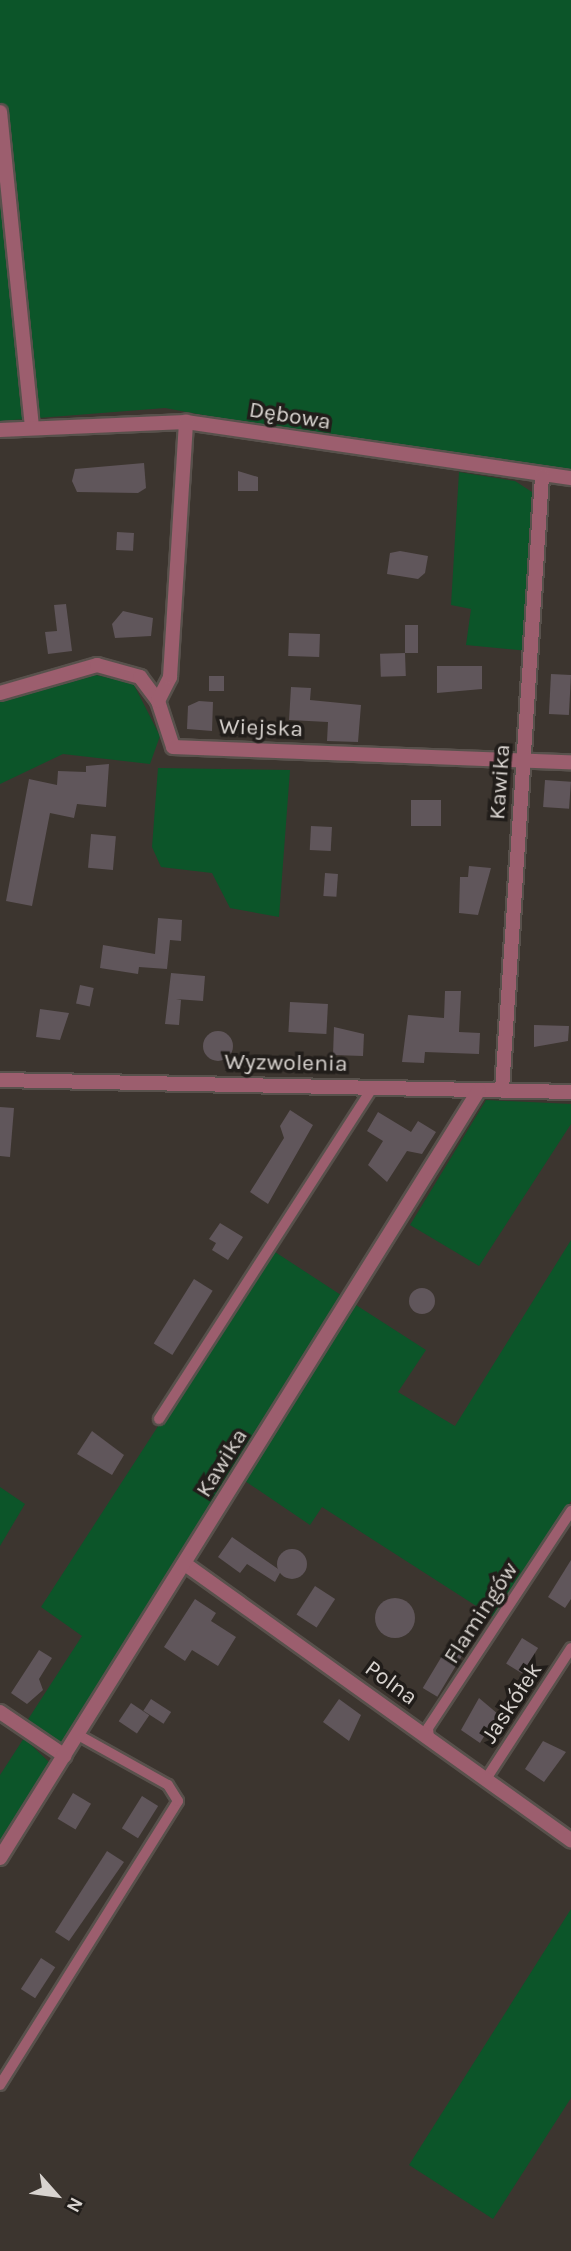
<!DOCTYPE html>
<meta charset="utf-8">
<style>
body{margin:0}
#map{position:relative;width:571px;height:2251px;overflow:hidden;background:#3c352f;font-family:Karla,sans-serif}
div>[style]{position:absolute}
.green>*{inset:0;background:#0c5529}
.building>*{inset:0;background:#60565b;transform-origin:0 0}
.round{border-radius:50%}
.roads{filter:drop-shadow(2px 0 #58514c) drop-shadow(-2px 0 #58514c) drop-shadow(0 2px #58514c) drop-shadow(0 -2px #58514c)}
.service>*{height:10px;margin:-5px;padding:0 5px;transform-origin:5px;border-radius:5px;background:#9c5e6e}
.minor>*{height:14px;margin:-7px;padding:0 7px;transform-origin:7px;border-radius:7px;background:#9c5e6e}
span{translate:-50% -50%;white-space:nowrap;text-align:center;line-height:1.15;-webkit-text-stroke:7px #211d1a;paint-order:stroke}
.street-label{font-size:23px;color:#d8d3cf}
.north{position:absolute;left:21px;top:2160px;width:70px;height:70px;-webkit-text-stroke:5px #211d1a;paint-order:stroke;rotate:118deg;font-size:19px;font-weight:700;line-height:28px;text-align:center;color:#d8d3cf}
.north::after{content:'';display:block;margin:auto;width:24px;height:32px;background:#d8d3cf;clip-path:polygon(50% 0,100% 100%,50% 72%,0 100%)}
</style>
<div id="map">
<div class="green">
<i style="clip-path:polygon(0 0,571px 0,571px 470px,371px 446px,165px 408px,0 421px)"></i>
<i style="clip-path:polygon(459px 472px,515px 481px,532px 492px,528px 651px,466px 645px,471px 609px,451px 605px)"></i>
<i style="clip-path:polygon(96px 675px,133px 683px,160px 736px,150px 764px,63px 754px,0 784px,0 702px)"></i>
<i style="clip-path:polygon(158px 768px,290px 770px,279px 917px,230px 908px,212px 873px,161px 867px,152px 847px)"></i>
<i style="clip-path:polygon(486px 1100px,571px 1104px,571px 1124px,479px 1266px,410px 1225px)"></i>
<i style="clip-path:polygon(571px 1240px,571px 1501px,495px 1618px,322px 1507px,310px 1525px,245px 1481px,356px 1305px,426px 1350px,398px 1392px,455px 1426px)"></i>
<i style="clip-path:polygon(272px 1250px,344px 1297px,62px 1747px,25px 1724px,82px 1636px,41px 1607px)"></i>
<i style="clip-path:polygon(0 1487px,25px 1504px,0 1546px)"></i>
<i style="clip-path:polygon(24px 1738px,50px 1763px,0 1841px,0 1775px)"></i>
<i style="clip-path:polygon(571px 1909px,571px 2098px,493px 2219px,409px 2165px)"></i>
</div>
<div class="building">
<i style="clip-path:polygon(144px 463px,146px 488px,138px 493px,77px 492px,72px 481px,75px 469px)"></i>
<i style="clip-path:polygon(238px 471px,258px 477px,258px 491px,238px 491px)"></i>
<i style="left:117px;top:532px;width:17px;height:18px;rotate:3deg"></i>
<i style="clip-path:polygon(400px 551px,428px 556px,425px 573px,418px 579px,387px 574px,390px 553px)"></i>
<i style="clip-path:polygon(66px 604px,72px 651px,48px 654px,45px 632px,57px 631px,54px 605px)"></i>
<i style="clip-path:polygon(123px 611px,153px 618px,151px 636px,115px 638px,112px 624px)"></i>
<i style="left:405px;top:625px;width:13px;height:28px"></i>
<i style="left:289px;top:633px;width:31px;height:23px;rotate:2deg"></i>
<i style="left:405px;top:653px;width:23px;height:25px;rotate:88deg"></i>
<i style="clip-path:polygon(437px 666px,482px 666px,482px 689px,437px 693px)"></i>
<i style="left:551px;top:674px;width:20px;height:40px;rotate:3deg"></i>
<i style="left:209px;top:676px;width:15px;height:15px"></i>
<i style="clip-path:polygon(291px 687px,311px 688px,310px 700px,361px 705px,358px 742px,327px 741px,328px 722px,289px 720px)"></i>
<i style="clip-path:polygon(199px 701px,213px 702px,212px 731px,187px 729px,188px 706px)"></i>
<i style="clip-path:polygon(109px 764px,106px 807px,77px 804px,74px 818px,50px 813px,32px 906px,6px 901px,29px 779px,57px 785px,58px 771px,86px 772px,86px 766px)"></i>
<i style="left:545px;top:780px;width:26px;height:27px;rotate:4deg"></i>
<i style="left:411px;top:800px;width:30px;height:26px"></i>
<i style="left:311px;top:826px;width:21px;height:24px;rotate:3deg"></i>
<i style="left:91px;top:834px;width:25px;height:34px;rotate:5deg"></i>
<i style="clip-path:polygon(469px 866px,491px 868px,478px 915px,459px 913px,460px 877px,468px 877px)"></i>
<i style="left:325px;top:873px;width:13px;height:23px;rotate:4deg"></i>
<i style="clip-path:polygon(158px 918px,182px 920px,181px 941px,170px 940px,167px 969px,139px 967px,138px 974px,100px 968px,103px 945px,155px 954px)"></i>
<i style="clip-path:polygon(171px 973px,205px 976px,203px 1001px,176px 999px,181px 1000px,179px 1025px,165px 1024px)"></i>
<i style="left:80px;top:985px;width:14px;height:19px;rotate:12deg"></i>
<i style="clip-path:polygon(445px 991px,461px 991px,459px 1032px,480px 1033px,479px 1054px,425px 1052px,424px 1063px,402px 1062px,408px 1015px,444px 1018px)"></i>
<i style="left:290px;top:1002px;width:38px;height:30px;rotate:3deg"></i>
<i style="clip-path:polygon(40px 1009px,69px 1013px,60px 1040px,36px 1037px)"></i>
<i style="clip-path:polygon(534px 1025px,569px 1026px,568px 1041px,534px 1047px)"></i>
<i style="clip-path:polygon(334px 1027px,364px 1034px,363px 1056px,333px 1055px)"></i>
<i class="round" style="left:203px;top:1031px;width:30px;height:30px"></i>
<i style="clip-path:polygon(0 1107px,14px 1108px,10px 1157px,0 1156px)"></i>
<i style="clip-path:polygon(290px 1110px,313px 1125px,268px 1204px,250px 1192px,284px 1138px,280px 1126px)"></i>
<i style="clip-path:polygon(378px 1112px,411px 1132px,418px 1121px,436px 1132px,422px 1154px,407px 1151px,387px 1182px,368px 1165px,383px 1141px,367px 1131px)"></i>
<i style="clip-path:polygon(220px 1223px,243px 1237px,228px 1260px,212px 1250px,216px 1243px,209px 1239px)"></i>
<i style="left:194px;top:1279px;width:22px;height:76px;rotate:32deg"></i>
<i class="round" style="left:409px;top:1288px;width:26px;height:26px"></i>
<i style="clip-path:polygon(92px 1431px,124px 1455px,112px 1475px,77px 1454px)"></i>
<i style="clip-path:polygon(232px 1537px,281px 1571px,275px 1582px,247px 1564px,240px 1573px,218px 1557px)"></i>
<i class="round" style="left:277px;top:1549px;width:30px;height:30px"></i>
<i style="clip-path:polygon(571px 1560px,571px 1599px,565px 1608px,548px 1597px)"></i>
<i style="left:315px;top:1586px;width:24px;height:34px;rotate:33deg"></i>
<i class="round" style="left:375px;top:1598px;width:40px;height:40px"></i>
<i style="clip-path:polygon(195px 1599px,216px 1613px,211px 1621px,236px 1637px,218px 1666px,192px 1650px,185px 1661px,164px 1647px)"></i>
<i style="left:522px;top:1638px;width:19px;height:30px;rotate:32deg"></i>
<i style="left:448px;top:1646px;width:17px;height:49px;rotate:31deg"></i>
<i style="clip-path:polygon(39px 1650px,52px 1658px,39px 1679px,43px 1690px,27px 1704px,11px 1693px)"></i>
<i style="clip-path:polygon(479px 1698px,498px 1714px,480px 1743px,461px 1730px)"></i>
<i style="left:151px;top:1699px;width:24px;height:14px;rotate:33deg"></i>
<i style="clip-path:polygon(339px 1699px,361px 1715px,349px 1741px,323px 1722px)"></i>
<i style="left:131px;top:1703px;width:22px;height:22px;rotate:34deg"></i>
<i style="clip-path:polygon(543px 1741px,566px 1752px,544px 1782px,525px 1769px)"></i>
<i style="left:73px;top:1793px;width:21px;height:30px;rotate:31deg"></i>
<i style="left:142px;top:1796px;width:19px;height:38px;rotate:32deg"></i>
<i style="clip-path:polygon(107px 1851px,124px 1862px,69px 1941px,55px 1932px)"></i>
<i style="left:41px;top:1958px;width:17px;height:37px;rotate:33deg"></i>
</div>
<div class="roads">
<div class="service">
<i style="left:159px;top:1419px;width:394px;rotate:-57.2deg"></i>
<i style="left:429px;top:1738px;width:10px;rotate:-96deg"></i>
<i style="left:428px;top:1728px;width:260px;rotate:-56.6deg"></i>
<i style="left:486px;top:1779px;width:156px;rotate:-57deg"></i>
<i style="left:0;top:2085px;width:335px;rotate:-57.9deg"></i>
<i style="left:178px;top:1801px;width:19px;rotate:-122deg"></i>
<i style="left:168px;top:1785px;width:103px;rotate:-150.9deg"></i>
</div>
<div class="minor">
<i style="left:0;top:112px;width:317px;rotate:84.2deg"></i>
<i style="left:0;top:430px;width:186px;rotate:-2.5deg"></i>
<i style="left:186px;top:422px;width:389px;rotate:8.3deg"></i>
<i style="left:0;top:693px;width:101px;rotate:-16.1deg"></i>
<i style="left:97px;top:665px;width:45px;rotate:15.6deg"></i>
<i style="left:140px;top:677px;width:30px;rotate:53deg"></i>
<i style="left:158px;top:701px;width:48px;rotate:71.9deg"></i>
<i style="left:173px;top:747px;width:398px;rotate:2.2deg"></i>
<i style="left:158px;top:701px;width:27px;rotate:-63deg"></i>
<i style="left:170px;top:677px;width:256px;rotate:-86.4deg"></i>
<i style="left:0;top:1080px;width:571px;rotate:1.2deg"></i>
<i style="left:502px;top:1090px;width:615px;rotate:-86.27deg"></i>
<i style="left:185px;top:1564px;width:475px;rotate:35.6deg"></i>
<i style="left:0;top:1712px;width:78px;rotate:34.1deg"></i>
<i style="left:0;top:1858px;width:905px;rotate:-58.05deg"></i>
</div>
</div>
<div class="street-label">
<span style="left:290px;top:416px;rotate:9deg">Dębowa</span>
<span style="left:261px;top:728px;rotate:2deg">Wiejska</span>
<span style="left:500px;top:782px;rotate:-86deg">Kawika</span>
<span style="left:286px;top:1063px;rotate:1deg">Wyzwolenia</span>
<span style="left:222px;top:1463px;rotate:-58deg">Kawika</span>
<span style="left:481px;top:1613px;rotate:-57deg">Flamingów</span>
<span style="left:391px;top:1683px;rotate:36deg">Polna</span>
<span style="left:512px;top:1703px;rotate:-57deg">Jaskółek</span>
</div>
<div class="north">N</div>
</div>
